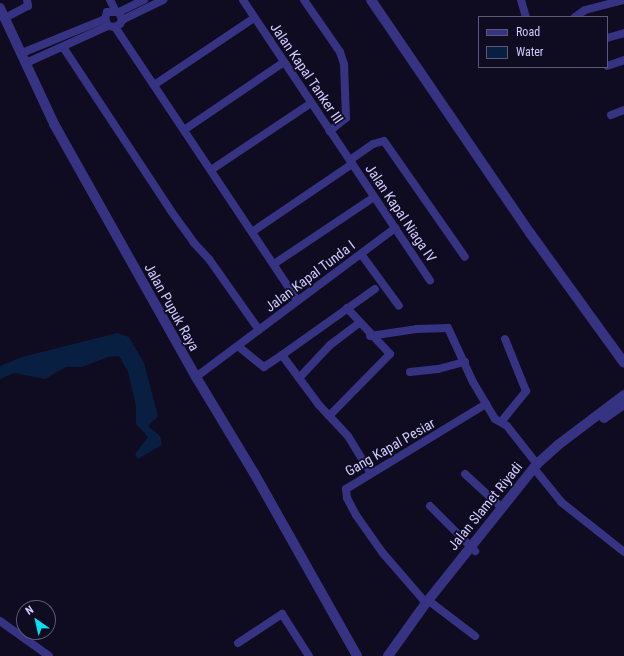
<!DOCTYPE html>
<style>
body{margin:0}
#map{position:relative;width:624px;height:656px;overflow:hidden;background:#0f0b20;font-family:"Roboto Condensed",sans-serif}
div>[style]{position:absolute}
.water>*{inset:0;background:#081f42}
.minor>*{height:8px;margin:-4px;padding:0 4px;transform-origin:4px;border-radius:4px;background:#353382}
.tertiary>*{height:10px;margin:-5px;padding:0 5px;transform-origin:5px;border-radius:5px;background:#353382}
span{translate:-50% -50%;white-space:nowrap;text-align:center;line-height:1.15;-webkit-text-stroke:3.5px #0f0b20;paint-order:stroke}
.street-label{font-size:14px;color:#d0cbff}
.legend{position:absolute;left:478px;top:16px;width:130px;height:52px;box-sizing:border-box;background:#0f0b20;border:1px solid #5c5879;margin:0;padding:5px 7px;list-style:none;font-size:12px;color:#d0cbff}
.legend li{display:flex;align-items:center;gap:8px;height:20px}
.legend b{width:20px;border:1px solid #5c5879}
.north{position:absolute;left:16px;top:600px;width:40px;height:40px;box-sizing:border-box;background:#0f0b20;border:1px solid #5c5879;border-radius:50%;rotate:326deg;font-size:11px;font-weight:700;line-height:16px;text-align:center;color:#d0cbff}
.north::after{content:'';display:block;margin:auto;width:14px;height:18px;background:#00e2f6;clip-path:polygon(50% 0,100% 100%,50% 72%,0 100%)}
</style>
<div id="map">
<div class="water">
<i style="clip-path:polygon(117px 333px,129px 337px,144px 363px,158px 416px,148px 426px,160px 436px,162px 445px,138px 459px,135px 454px,148px 437px,136px 424px,136px 406px,128px 372px,119px 356px,108px 357px,82px 367px,66px 367px,45px 379px,14px 373px,0 379px,0 366px,22px 357px)"></i>
</div>
<div class="minor">
<i style="left:110px;top:0;width:11px;rotate:63deg"></i>
<i style="left:243px;top:0;width:337px;rotate:56.3deg"></i>
<i style="left:304px;top:0;width:63px;rotate:55.3deg"></i>
<i style="left:340px;top:52px;width:13px;rotate:72deg"></i>
<i style="left:344px;top:64px;width:54px;rotate:87.9deg"></i>
<i style="left:346px;top:118px;width:21px;rotate:141deg"></i>
<i style="left:521px;top:0;width:18px;rotate:74deg"></i>
<i style="left:119px;top:12px;width:9px;rotate:69deg"></i>
<i style="left:122px;top:20px;width:4px;rotate:117deg"></i>
<i style="left:120px;top:24px;width:6px;rotate:149deg"></i>
<i style="left:115px;top:27px;width:7px;rotate:-172deg"></i>
<i style="left:108px;top:26px;width:8px;rotate:-113deg"></i>
<i style="left:105px;top:19px;width:7px;rotate:-74deg"></i>
<i style="left:107px;top:12px;width:12px"></i>
<i style="left:119px;top:12px;width:28px;rotate:-26deg"></i>
<i style="left:575px;top:17px;width:12px;rotate:-35deg"></i>
<i style="left:585px;top:10px;width:40px;rotate:-14.4deg"></i>
<i style="left:5px;top:18px;width:26px;rotate:-28deg"></i>
<i style="left:28px;top:6px;width:6px;rotate:-99deg"></i>
<i style="left:122px;top:20px;width:46px;rotate:-26deg"></i>
<i style="left:115px;top:27px;width:329px;rotate:56.3deg"></i>
<i style="left:607px;top:38px;width:18px;rotate:-16deg"></i>
<i style="left:63px;top:47px;width:196px;rotate:56.6deg"></i>
<i style="left:171px;top:211px;width:39px;rotate:54deg"></i>
<i style="left:194px;top:243px;width:22px;rotate:47deg"></i>
<i style="left:209px;top:259px;width:87px;rotate:54.8deg"></i>
<i style="left:22px;top:53px;width:90px;rotate:-22.3deg"></i>
<i style="left:26px;top:63px;width:90px;rotate:-24.3deg"></i>
<i style="left:607px;top:66px;width:18px;rotate:-19deg"></i>
<i style="left:154px;top:85px;width:120px;rotate:-33.8deg"></i>
<i style="left:611px;top:115px;width:14px;rotate:-21deg"></i>
<i style="left:184px;top:130px;width:121px;rotate:-34.2deg"></i>
<i style="left:350px;top:160px;width:28px;rotate:-35deg"></i>
<i style="left:373px;top:144px;width:11px;rotate:-15deg"></i>
<i style="left:384px;top:141px;width:141px;rotate:55.1deg"></i>
<i style="left:211px;top:170px;width:120px;rotate:-33.8deg"></i>
<i style="left:252px;top:232px;width:121px;rotate:-34.2deg"></i>
<i style="left:361px;top:254px;width:64px;rotate:53.8deg"></i>
<i style="left:274px;top:264px;width:120px;rotate:-33.8deg"></i>
<i style="left:370px;top:336px;width:48px;rotate:-8.5deg"></i>
<i style="left:417px;top:329px;width:31px;rotate:-2deg"></i>
<i style="left:448px;top:328px;width:60px;rotate:65.2deg"></i>
<i style="left:473px;top:382px;width:43px;rotate:59.3deg"></i>
<i style="left:495px;top:419px;width:14px;rotate:30deg"></i>
<i style="left:507px;top:426px;width:48px;rotate:51.7deg"></i>
<i style="left:239px;top:347px;width:32px;rotate:39deg"></i>
<i style="left:264px;top:367px;width:22px;rotate:-34deg"></i>
<i style="left:282px;top:355px;width:62px;rotate:53.5deg"></i>
<i style="left:319px;top:405px;width:42px;rotate:46.9deg"></i>
<i style="left:348px;top:436px;width:42px;rotate:58.6deg"></i>
<i style="left:282px;top:355px;width:114px;rotate:-35.4deg"></i>
<i style="left:410px;top:372px;width:28px;rotate:-6deg"></i>
<i style="left:438px;top:369px;width:28px;rotate:-15deg"></i>
<i style="left:196px;top:377px;width:249px;rotate:-36.8deg"></i>
<i style="left:299px;top:378px;width:45px;rotate:-46.8deg"></i>
<i style="left:330px;top:345px;width:36px;rotate:-37deg"></i>
<i style="left:329px;top:416px;width:87px;rotate:-45.5deg"></i>
<i style="left:390px;top:354px;width:63px;rotate:-133.1deg"></i>
<i style="left:501px;top:422px;width:40px;rotate:-51deg"></i>
<i style="left:526px;top:391px;width:56px;rotate:-112deg"></i>
<i style="left:537px;top:472px;width:38px;rotate:51deg"></i>
<i style="left:561px;top:502px;width:80px;rotate:38.4deg"></i>
<i style="left:465px;top:474px;width:49px;rotate:42.5deg"></i>
<i style="left:430px;top:506px;width:64px;rotate:45deg"></i>
<i style="left:426px;top:603px;width:67px;rotate:-130.8deg"></i>
<i style="left:382px;top:552px;width:45px;rotate:-125.1deg"></i>
<i style="left:356px;top:515px;width:19px;rotate:-118deg"></i>
<i style="left:347px;top:498px;width:9px;rotate:-96deg"></i>
<i style="left:346px;top:489px;width:164px;rotate:-31.3deg"></i>
<i style="left:433px;top:604px;width:53px;rotate:37.3deg"></i>
<i style="left:0;top:621px;width:60px;rotate:35.5deg"></i>
<i style="left:238px;top:643px;width:53px;rotate:-33.4deg"></i>
<i style="left:282px;top:614px;width:50px;rotate:57.3deg"></i>
</div>
<div class="tertiary">
<i style="left:371px;top:0;width:282px;rotate:55.7deg"></i>
<i style="left:530px;top:233px;width:160px;rotate:54.1deg"></i>
<i style="left:0;top:8px;width:128px;rotate:65deg"></i>
<i style="left:54px;top:124px;width:290px;rotate:60.7deg"></i>
<i style="left:196px;top:377px;width:112px;rotate:58.9deg"></i>
<i style="left:254px;top:473px;width:210px;rotate:60.6deg"></i>
<i style="left:604px;top:418px;width:24px;rotate:-35deg"></i>
<i style="left:388px;top:656px;width:65px;rotate:-54.4deg"></i>
<i style="left:426px;top:603px;width:178px;rotate:-51.4deg"></i>
<i style="left:537px;top:464px;width:28px;rotate:-42deg"></i>
<i style="left:558px;top:445px;width:83px;rotate:-37.1deg"></i>
</div>
<div class="street-label">
<span style="left:307px;top:73px;rotate:56deg">Jalan Kapal Tanker III</span>
<span style="left:401px;top:213px;rotate:56deg">Jalan Kapal Niaga IV</span>
<span style="left:310px;top:276px;rotate:-37deg">Jalan Kapal Tunda I</span>
<span style="left:172px;top:307px;rotate:61deg">Jalan Pupuk Raya</span>
<span style="left:390px;top:447px;rotate:-30deg">Gang Kapal Pesiar</span>
<span style="left:485px;top:506px;rotate:-51deg">Jalan Slamet Riyadi</span>
</div>
<ul class="legend">
<li><b style="height:5px;background:#353382"></b>Road</li>
<li><b style="height:11px;background:#081f42"></b>Water</li>
</ul>
<div class="north">N</div>
</div>
